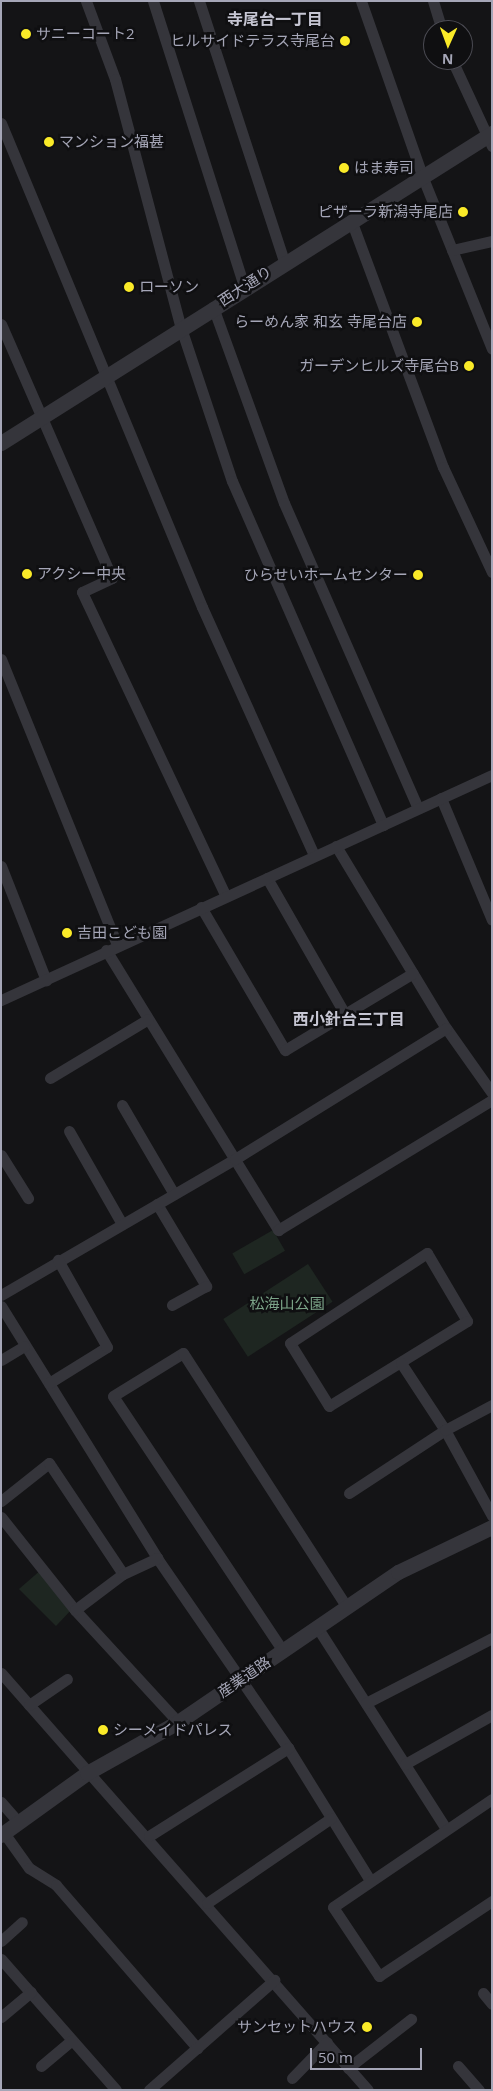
<!DOCTYPE html>
<meta charset="utf-8">
<style>
body{margin:0}
#map{position:relative;width:493px;height:2091px;overflow:hidden;background:#141416;font-family:"Open Sans","Noto Sans JP",sans-serif}
div>[style]{position:absolute}
.green>*{inset:0;background:#1e2621;transform-origin:0 0}
.minor>*{height:11px;margin:-5.5px;padding:0 5.5px;transform-origin:5.5px;border-radius:5.5px;background:#35353b}
.tertiary>*{height:15px;margin:-7.5px;padding:0 7.5px;transform-origin:7.5px;border-radius:7.5px;background:#35353b}
.dots>*{width:14px;height:14px;translate:-50% -50%;box-sizing:border-box;border:2px solid #0f0f11;border-radius:50%}
span{translate:-50% -50%;white-space:nowrap;text-align:center;line-height:1.15;-webkit-text-stroke:5px #0f0f11;paint-order:stroke}
.poi-label{font-size:15px;color:#a5a6b7}
.left{translate:0 -50%;text-align:left}
.right{translate:-100% -50%;text-align:right}
.street-label{font-size:15px;color:#a5a6b7}
.park-label{font-size:15px;color:#7ba388}
.neighbourhood-label{font-size:16px;color:#c6c6d3;font-weight:700}
.frame{position:absolute;inset:0;border:2px solid #a5a6b7;pointer-events:none}
.north{position:absolute;left:423px;top:20px;width:50px;height:50px;box-sizing:border-box;background:#0f0f11;border:1px solid #4b4b53;border-radius:50%;rotate:182deg;font-size:14px;font-weight:700;line-height:20px;text-align:center;color:#a5a6b7}
.north::after{content:'';display:block;margin:auto;width:18px;height:22px;background:#faea28;clip-path:polygon(50% 0,100% 100%,50% 72%,0 100%)}
.scale{position:absolute;left:310px;top:2048px;width:112px;height:22px;box-sizing:border-box;border:2px solid #a5a6b7;border-top:0;padding-left:6px;font-size:15px;line-height:18px;white-space:nowrap;color:#a5a6b7;-webkit-text-stroke:4px #0f0f11;paint-order:stroke}
</style>
<div id="map">
<div class="green">
<i style="left:273px;top:1230px;width:24px;height:47px;rotate:60deg"></i>
<i style="left:308px;top:1264px;width:45px;height:101px;rotate:57deg"></i>
<i style="clip-path:polygon(42px 1569px,73px 1608px,56px 1626px,19px 1589px)"></i>
</div>
<div class="minor">
<i style="left:86px;top:1px;width:83px;rotate:69.6deg"></i>
<i style="left:115px;top:79px;width:258px;rotate:75.2deg"></i>
<i style="left:181px;top:328px;width:161px;rotate:71.6deg"></i>
<i style="left:232px;top:481px;width:376px;rotate:66.3deg"></i>
<i style="left:153px;top:1px;width:300px;rotate:72.3deg"></i>
<i style="left:199px;top:1px;width:274px;rotate:71.9deg"></i>
<i style="left:361px;top:1px;width:188px;rotate:70.7deg"></i>
<i style="left:423px;top:178px;width:184px;rotate:68deg"></i>
<i style="left:433px;top:1px;width:30px;rotate:73deg"></i>
<i style="left:452px;top:60px;width:95px;rotate:65.1deg"></i>
<i style="left:1px;top:123px;width:524px;rotate:67.45deg"></i>
<i style="left:202px;top:607px;width:272px;rotate:65.7deg"></i>
<i style="left:351px;top:220px;width:264px;rotate:69.6deg"></i>
<i style="left:443px;top:467px;width:116px;rotate:65deg"></i>
<i style="left:452px;top:250px;width:41px;rotate:-12.7deg"></i>
<i style="left:213px;top:307px;width:208px;rotate:70.1deg"></i>
<i style="left:284px;top:503px;width:333px;rotate:66.3deg"></i>
<i style="left:1px;top:324px;width:277px;rotate:66.4deg"></i>
<i style="left:112px;top:578px;width:33px;rotate:155deg"></i>
<i style="left:82px;top:592px;width:336px;rotate:64.7deg"></i>
<i style="left:1px;top:659px;width:308px;rotate:67.9deg"></i>
<i style="left:441px;top:798px;width:132px;rotate:67.3deg"></i>
<i style="left:336px;top:846px;width:213px;rotate:58.9deg"></i>
<i style="left:446px;top:1028px;width:80px;rotate:54.7deg"></i>
<i style="left:1px;top:866px;width:123px;rotate:68.5deg"></i>
<i style="left:267px;top:878px;width:157px;rotate:60.2deg"></i>
<i style="left:201px;top:907px;width:166px;rotate:59.6deg"></i>
<i style="left:285px;top:1050px;width:149px;rotate:-31deg"></i>
<i style="left:106px;top:950px;width:329px;rotate:58.4deg"></i>
<i style="left:278px;top:1230px;width:250px;rotate:-31.3deg"></i>
<i style="left:1px;top:1000px;width:540px;rotate:-24.62deg"></i>
<i style="left:50px;top:1078px;width:114px;rotate:-31deg"></i>
<i style="left:122px;top:1105px;width:103px;rotate:59.7deg"></i>
<i style="left:69px;top:1131px;width:107px;rotate:60.3deg"></i>
<i style="left:1px;top:1155px;width:51px;rotate:57.9deg"></i>
<i style="left:157px;top:1204px;width:96px;rotate:59.1deg"></i>
<i style="left:206px;top:1286px;width:39px;rotate:151deg"></i>
<i style="left:427px;top:1253px;width:79px;rotate:59.5deg"></i>
<i style="left:467px;top:1321px;width:162px;rotate:148.4deg"></i>
<i style="left:329px;top:1406px;width:74px;rotate:-121.8deg"></i>
<i style="left:290px;top:1343px;width:164px;rotate:-33.3deg"></i>
<i style="left:1px;top:1295px;width:271px;rotate:-30.2deg"></i>
<i style="left:235px;top:1159px;width:248px;rotate:-31.8deg"></i>
<i style="left:1px;top:1306px;width:296px;rotate:58.2deg"></i>
<i style="left:157px;top:1558px;width:231px;rotate:55.4deg"></i>
<i style="left:288px;top:1748px;width:155px;rotate:58.2deg"></i>
<i style="left:1px;top:1360px;width:27px;rotate:-31deg"></i>
<i style="left:401px;top:1363px;width:80px;rotate:56.7deg"></i>
<i style="left:445px;top:1430px;width:98px;rotate:61.3deg"></i>
<i style="left:49px;top:1383px;width:68px;rotate:-31.8deg"></i>
<i style="left:107px;top:1347px;width:100px;rotate:-119.4deg"></i>
<i style="left:349px;top:1493px;width:115px;rotate:-33.3deg"></i>
<i style="left:445px;top:1430px;width:53px;rotate:-28deg"></i>
<i style="left:1px;top:1501px;width:61px;rotate:-38.4deg"></i>
<i style="left:49px;top:1463px;width:133px;rotate:56.3deg"></i>
<i style="left:1px;top:1517px;width:119px;rotate:51.5deg"></i>
<i style="left:75px;top:1610px;width:152px;rotate:47.4deg"></i>
<i style="left:75px;top:1610px;width:60px;rotate:-36.9deg"></i>
<i style="left:123px;top:1574px;width:38px;rotate:-25deg"></i>
<i style="left:317px;top:1627px;width:240px;rotate:57.4deg"></i>
<i style="left:283px;top:1651px;width:306px;rotate:-123.7deg"></i>
<i style="left:113px;top:1396px;width:82px;rotate:-31.6deg"></i>
<i style="left:183px;top:1353px;width:302px;rotate:57.2deg"></i>
<i style="left:1px;top:1673px;width:555px;rotate:48.65deg"></i>
<i style="left:366px;top:1703px;width:142px;rotate:-27.3deg"></i>
<i style="left:29px;top:1705px;width:46px;rotate:-34.4deg"></i>
<i style="left:405px;top:1764px;width:100px;rotate:-29.4deg"></i>
<i style="left:492px;top:1799px;width:192px;rotate:145.8deg"></i>
<i style="left:333px;top:1907px;width:83px;rotate:56.3deg"></i>
<i style="left:379px;top:1976px;width:136px;rotate:-33.6deg"></i>
<i style="left:1px;top:1802px;width:28px;rotate:49deg"></i>
<i style="left:4px;top:1833px;width:43px;rotate:54.5deg"></i>
<i style="left:29px;top:1868px;width:32px;rotate:32deg"></i>
<i style="left:56px;top:1885px;width:216px;rotate:49.1deg"></i>
<i style="left:149px;top:1836px;width:165px;rotate:-32.3deg"></i>
<i style="left:207px;top:1903px;width:150px;rotate:-34.4deg"></i>
<i style="left:1px;top:1941px;width:28px;rotate:-42deg"></i>
<i style="left:1px;top:1959px;width:174px;rotate:48.7deg"></i>
<i style="left:483px;top:1993px;width:14px;rotate:51deg"></i>
<i style="left:1px;top:2017px;width:39px;rotate:-40deg"></i>
<i style="left:41px;top:2066px;width:40px;rotate:-40deg"></i>
<i style="left:458px;top:2066px;width:32px;rotate:49deg"></i>
<i style="left:348px;top:2068px;width:80px;rotate:-37.9deg"></i>
<i style="left:292px;top:2078px;width:50px;rotate:-45.8deg"></i>
<i style="left:149px;top:2090px;width:167px;rotate:-41.3deg"></i>
</div>
<div class="tertiary">
<i style="left:1px;top:443px;width:581px;rotate:-32.27deg"></i>
<i style="left:1px;top:1835px;width:106px;rotate:-35.8deg"></i>
<i style="left:87px;top:1773px;width:104px;rotate:-29.3deg"></i>
<i style="left:178px;top:1722px;width:266px;rotate:-34.3deg"></i>
<i style="left:398px;top:1572px;width:104px;rotate:-25.6deg"></i>
</div>
<div class="dots">
<i style="left:26px;top:34px;background:#faea28"></i>
<i style="left:345px;top:41px;background:#faea28"></i>
<i style="left:49px;top:142px;background:#faea28"></i>
<i style="left:344px;top:168px;background:#faea28"></i>
<i style="left:463px;top:212px;background:#faea28"></i>
<i style="left:129px;top:287px;background:#faea28"></i>
<i style="left:417px;top:322px;background:#faea28"></i>
<i style="left:469px;top:366px;background:#faea28"></i>
<i style="left:27px;top:574px;background:#faea28"></i>
<i style="left:418px;top:575px;background:#faea28"></i>
<i style="left:67px;top:933px;background:#faea28"></i>
<i style="left:103px;top:1730px;background:#faea28"></i>
<i style="left:367px;top:2027px;background:#faea28"></i>
</div>
<div class="poi-label">
<span class="left" style="left:36px;top:34px">サニーコート2</span>
<span class="right" style="left:335px;top:41px">ヒルサイドテラス寺尾台</span>
<span class="left" style="left:59px;top:142px">マンション福甚</span>
<span class="left" style="left:354px;top:168px">はま寿司</span>
<span class="right" style="left:453px;top:212px">ピザーラ新潟寺尾店</span>
<span class="left" style="left:139px;top:287px">ローソン</span>
<span class="right" style="left:407px;top:322px">らーめん家 和玄 寺尾台店</span>
<span class="right" style="left:459px;top:366px">ガーデンヒルズ寺尾台B</span>
<span class="left" style="left:37px;top:574px">アクシー中央</span>
<span class="right" style="left:408px;top:575px">ひらせいホームセンター</span>
<span class="left" style="left:77px;top:933px">吉田こども園</span>
<span class="left" style="left:113px;top:1730px">シーメイドパレス</span>
<span class="right" style="left:357px;top:2027px">サンセットハウス</span>
</div>
<div class="street-label">
<span style="left:245px;top:286px;rotate:-33deg">西大通り</span>
<span style="left:244px;top:1677px;rotate:-34deg">産業道路</span>
</div>
<div class="park-label">
<span style="left:287px;top:1304px">松海山公園</span>
</div>
<div class="neighbourhood-label">
<span style="left:275px;top:19px">寺尾台一丁目</span>
<span style="left:349px;top:1019px">西小針台三丁目</span>
</div>
<div class="frame"></div>
<div class="north">N</div>
<div class="scale">50 m</div>
</div>
